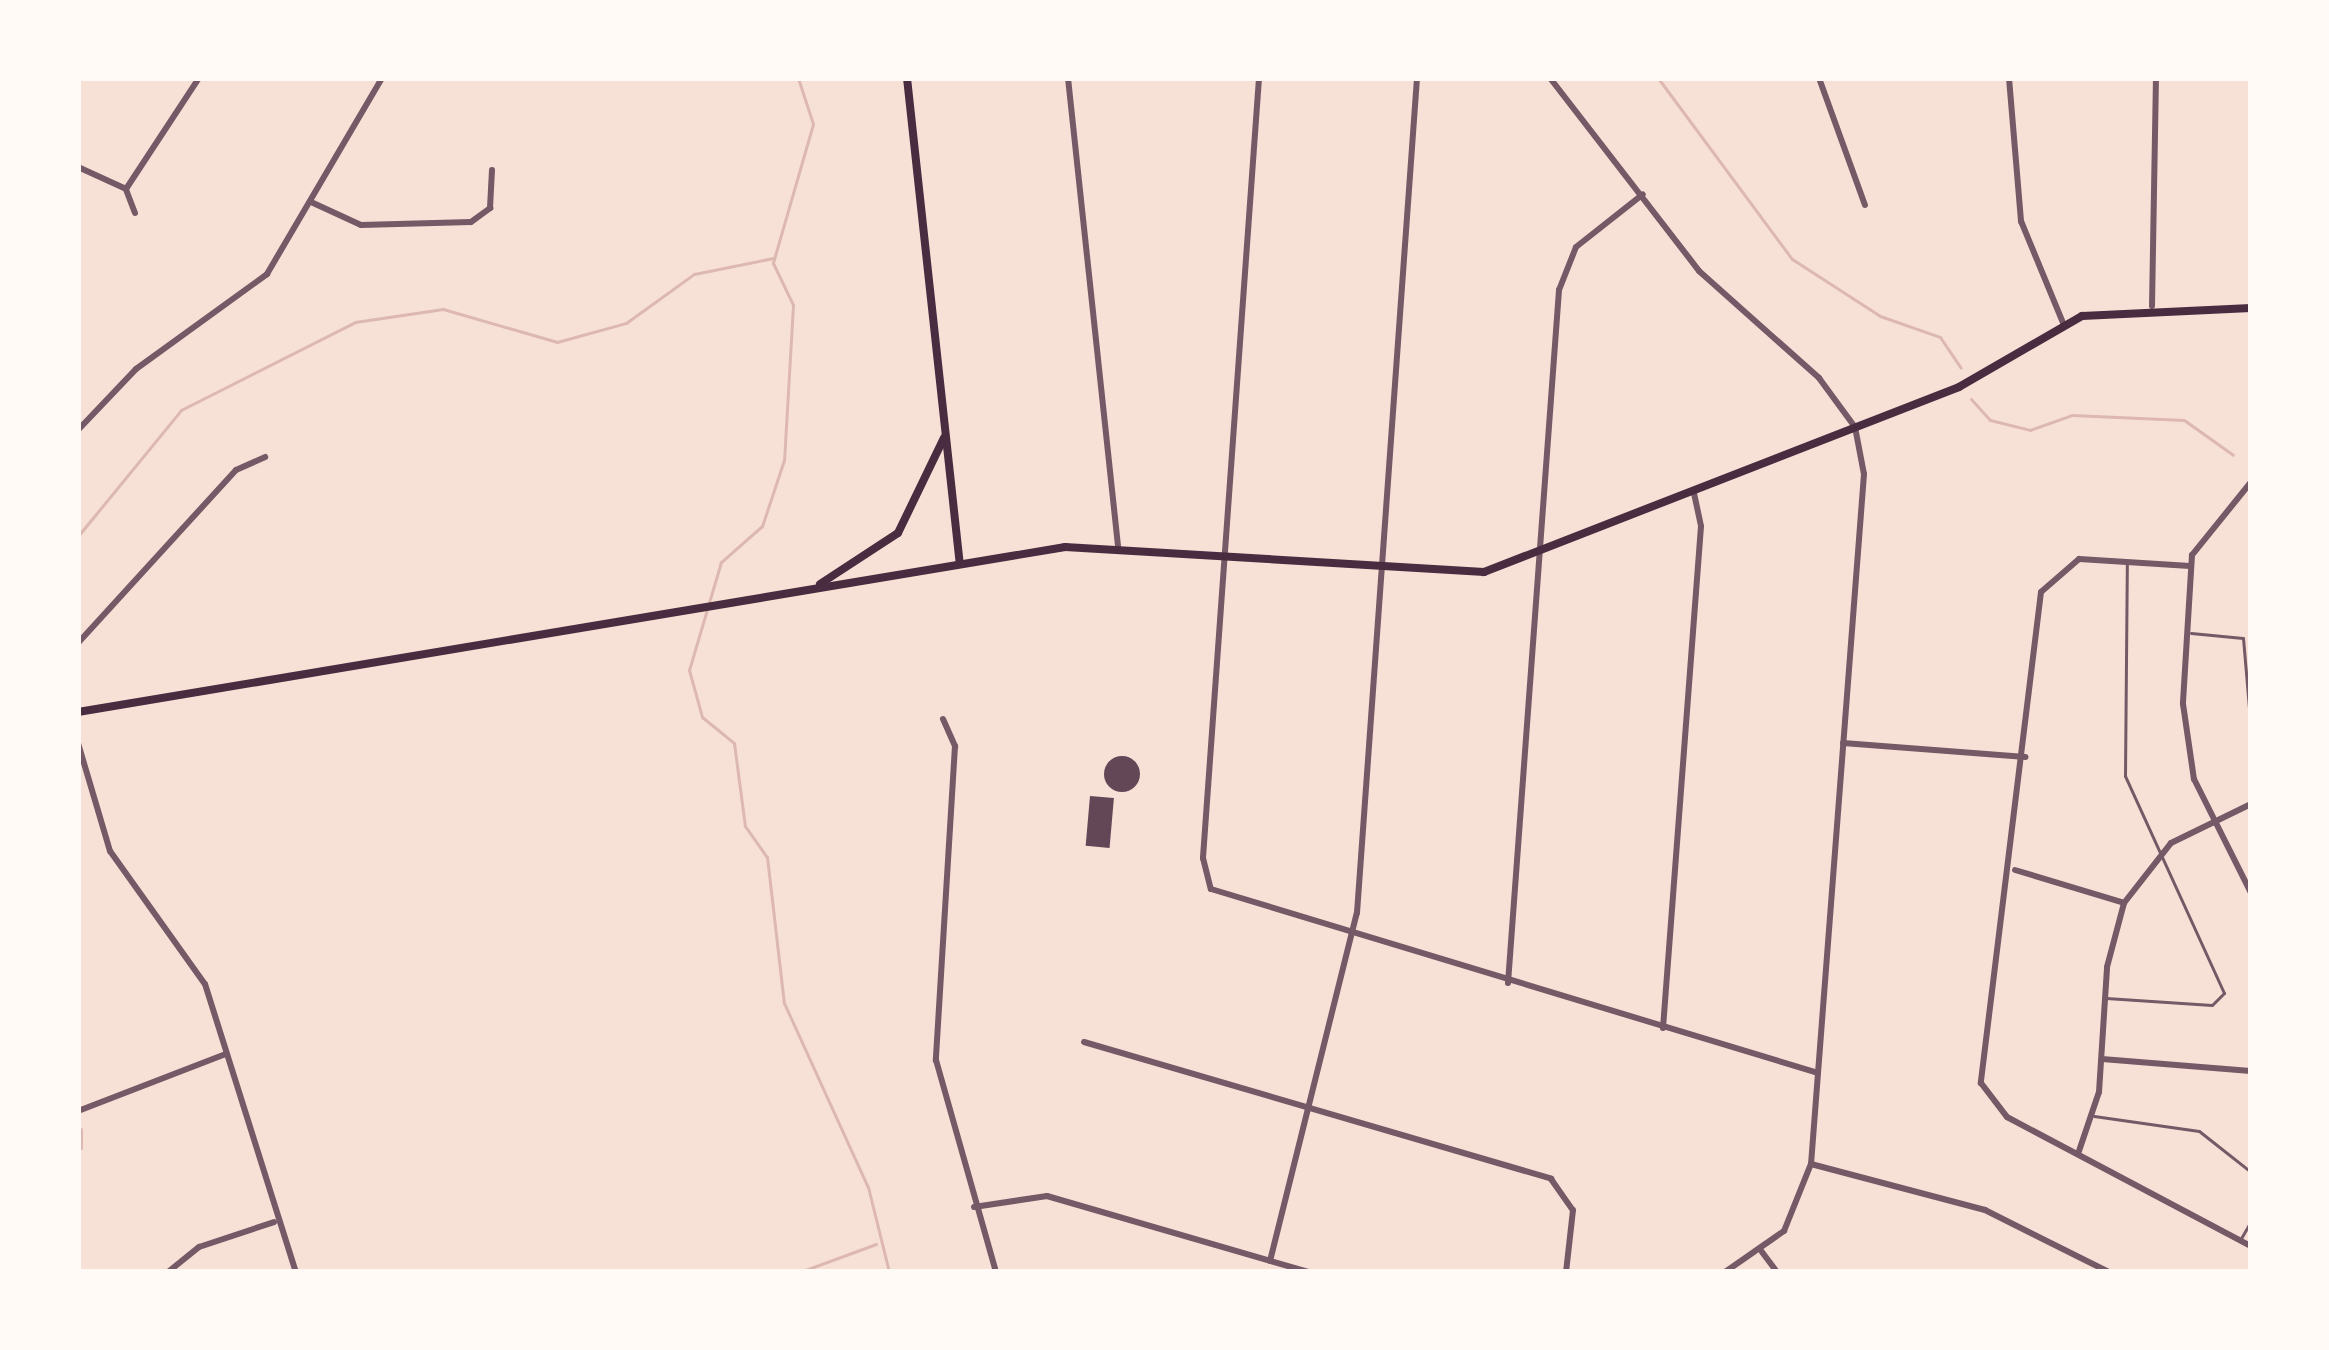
<!DOCTYPE html>
<style>
body{margin:0}
#map{position:relative;width:2329px;height:1350px;overflow:hidden;background:#f7e1d7;font-family:"IBM Plex Sans",sans-serif}
div>[style]{position:absolute}
.stream>*{height:3px;margin:-1.5px;padding:0 1.5px;transform-origin:1.5px;border-radius:1.5px;background:#dcb8b0}
.building>*{inset:0;background:#644757;transform-origin:0 0}
.round{border-radius:50%}
.service>*{height:3px;margin:-1.5px;padding:0 1.5px;transform-origin:1.5px;border-radius:1.5px;background:#755966}
.minor>*{height:6px;margin:-3px;padding:0 3px;transform-origin:3px;border-radius:3px;background:#755966}
.tertiary>*{height:6px;margin:-3px;padding:0 3px;transform-origin:3px;border-radius:3px;background:#755966}
.secondary>*{height:8px;margin:-4px;padding:0 4px;transform-origin:4px;border-radius:4px;background:#4a2c40}
span{translate:-50% -50%;white-space:nowrap;text-align:center;line-height:1.15;-webkit-text-stroke:9px #fffaf5;paint-order:stroke}
.frame{position:absolute;inset:0;border:81px solid #fffaf5;pointer-events:none}
</style>
<div id="map">
<div class="stream">
<i style="left:798px;top:78px;width:48px;rotate:71.9deg"></i>
<i style="left:813px;top:124px;width:145px;rotate:106.1deg"></i>
<i style="left:773px;top:263px;width:47px;rotate:64.5deg"></i>
<i style="left:793px;top:305px;width:155px;rotate:93.3deg"></i>
<i style="left:784px;top:460px;width:70px;rotate:108.4deg"></i>
<i style="left:762px;top:526px;width:55px;rotate:138.7deg"></i>
<i style="left:721px;top:562px;width:113px;rotate:106.5deg"></i>
<i style="left:689px;top:670px;width:49px;rotate:74.5deg"></i>
<i style="left:702px;top:717px;width:41px;rotate:39.1deg"></i>
<i style="left:734px;top:743px;width:84px;rotate:82.5deg"></i>
<i style="left:745px;top:826px;width:38px;rotate:55deg"></i>
<i style="left:767px;top:857px;width:147px;rotate:83.4deg"></i>
<i style="left:784px;top:1003px;width:202px;rotate:65.5deg"></i>
<i style="left:868px;top:1187px;width:88px;rotate:76.1deg"></i>
<i style="left:1658px;top:78px;width:225px;rotate:53.5deg"></i>
<i style="left:1792px;top:259px;width:105px;rotate:32.9deg"></i>
<i style="left:1880px;top:316px;width:64px;rotate:19.3deg"></i>
<i style="left:1940px;top:337px;width:37px;rotate:56deg"></i>
<i style="left:1971px;top:399px;width:28px;rotate:48deg"></i>
<i style="left:1990px;top:420px;width:41px;rotate:14deg"></i>
<i style="left:2030px;top:430px;width:45px;rotate:-19.7deg"></i>
<i style="left:2072px;top:415px;width:112px;rotate:2.6deg"></i>
<i style="left:2184px;top:420px;width:60px;rotate:35.5deg"></i>
<i style="left:78px;top:536px;width:163px;rotate:-50.7deg"></i>
<i style="left:181px;top:410px;width:195px;rotate:-26.8deg"></i>
<i style="left:355px;top:322px;width:89px;rotate:-8.4deg"></i>
<i style="left:443px;top:309px;width:119px;rotate:16.1deg"></i>
<i style="left:557px;top:342px;width:72px;rotate:-15.4deg"></i>
<i style="left:626px;top:323px;width:84px;rotate:-35.8deg"></i>
<i style="left:694px;top:274px;width:81px;rotate:-11.4deg"></i>
<i style="left:81px;top:1129px;width:19px;rotate:90deg"></i>
<i style="left:78px;top:1145px;width:86px;rotate:90deg"></i>
<i style="left:800px;top:1272px;width:81px;rotate:-20.2deg"></i>
</div>
<div class="building">
<i class="round" style="left:1104px;top:756px;width:36px;height:36px"></i>
<i style="left:1090px;top:796px;width:24px;height:50px;rotate:5deg"></i>
</div>
<div class="service">
<i style="left:2191px;top:633px;width:52px;rotate:5.5deg"></i>
<i style="left:2243px;top:638px;width:93px;rotate:85.1deg"></i>
<i style="left:2106px;top:998px;width:106px;rotate:3.8deg"></i>
<i style="left:2212px;top:1005px;width:17px;rotate:-45deg"></i>
<i style="left:2224px;top:993px;width:239px;rotate:-114.5deg"></i>
<i style="left:2125px;top:776px;width:214px;rotate:-89.5deg"></i>
<i style="left:2094px;top:1116px;width:106px;rotate:8.1deg"></i>
<i style="left:2199px;top:1131px;width:66px;rotate:38.3deg"></i>
<i style="left:2240px;top:1240px;width:22px;rotate:-60deg"></i>
</div>
<div class="minor">
<i style="left:1068px;top:78px;width:473px;rotate:83.9deg"></i>
<i style="left:1259px;top:78px;width:782px;rotate:94.11deg"></i>
<i style="left:1203px;top:858px;width:32px;rotate:76deg"></i>
<i style="left:1211px;top:889px;width:634px;rotate:16.86deg"></i>
<i style="left:1550px;top:78px;width:244px;rotate:52.3deg"></i>
<i style="left:1699px;top:271px;width:161px;rotate:41.7deg"></i>
<i style="left:1819px;top:378px;width:61px;rotate:53.7deg"></i>
<i style="left:1778px;top:78px;width:33px"></i>
<i style="left:1819px;top:78px;width:135px;rotate:70.1deg"></i>
<i style="left:2009px;top:78px;width:144px;rotate:85.2deg"></i>
<i style="left:2021px;top:221px;width:110px;rotate:67.6deg"></i>
<i style="left:78px;top:167px;width:53px;rotate:24.6deg"></i>
<i style="left:311px;top:202px;width:55px;rotate:24.7deg"></i>
<i style="left:361px;top:225px;width:110px;rotate:-1.6deg"></i>
<i style="left:471px;top:222px;width:24px;rotate:-36deg"></i>
<i style="left:490px;top:208px;width:38px;rotate:-87deg"></i>
<i style="left:135px;top:213px;width:26px;rotate:-111deg"></i>
<i style="left:126px;top:189px;width:133px;rotate:-56.7deg"></i>
<i style="left:2152px;top:306px;width:228px;rotate:-89deg"></i>
<i style="left:78px;top:430px;width:84px;rotate:-46.4deg"></i>
<i style="left:136px;top:369px;width:162px;rotate:-35.9deg"></i>
<i style="left:267px;top:274px;width:227px;rotate:-59.6deg"></i>
<i style="left:2251px;top:482px;width:94px;rotate:128.9deg"></i>
<i style="left:2192px;top:555px;width:149px;rotate:93.5deg"></i>
<i style="left:2183px;top:704px;width:76px;rotate:81.7deg"></i>
<i style="left:2194px;top:779px;width:127px;rotate:63.4deg"></i>
<i style="left:2190px;top:566px;width:111px;rotate:-176.4deg"></i>
<i style="left:2079px;top:559px;width:50px;rotate:139deg"></i>
<i style="left:2041px;top:592px;width:495px;rotate:97deg"></i>
<i style="left:1981px;top:1083px;width:43px;rotate:52.6deg"></i>
<i style="left:2007px;top:1117px;width:276px;rotate:27.9deg"></i>
<i style="left:78px;top:643px;width:234px;rotate:-47.6deg"></i>
<i style="left:236px;top:470px;width:32px;rotate:-24deg"></i>
<i style="left:943px;top:719px;width:30px;rotate:66deg"></i>
<i style="left:955px;top:746px;width:315px;rotate:93.5deg"></i>
<i style="left:936px;top:1060px;width:220px;rotate:74.2deg"></i>
<i style="left:1843px;top:743px;width:183px;rotate:4.4deg"></i>
<i style="left:2015px;top:870px;width:114px;rotate:16.8deg"></i>
<i style="left:1508px;top:983px;width:695px;rotate:-85.79deg"></i>
<i style="left:1559px;top:290px;width:46px;rotate:-68.4deg"></i>
<i style="left:1576px;top:247px;width:85px;rotate:-38.3deg"></i>
<i style="left:1663px;top:1028px;width:503px;rotate:-85.67deg"></i>
<i style="left:1701px;top:526px;width:35px;rotate:-102deg"></i>
<i style="left:1084px;top:1042px;width:487px;rotate:16.3deg"></i>
<i style="left:1551px;top:1179px;width:38px;rotate:55deg"></i>
<i style="left:1573px;top:1210px;width:62px;rotate:96.4deg"></i>
<i style="left:2102px;top:1059px;width:149px;rotate:4.6deg"></i>
<i style="left:78px;top:1111px;width:159px;rotate:-21.1deg"></i>
<i style="left:2079px;top:1151px;width:62px;rotate:-71.3deg"></i>
<i style="left:2099px;top:1092px;width:125px;rotate:-86.3deg"></i>
<i style="left:2107px;top:967px;width:66px;rotate:-75.1deg"></i>
<i style="left:2124px;top:903px;width:76px;rotate:-51.9deg"></i>
<i style="left:2171px;top:843px;width:89px;rotate:-26deg"></i>
<i style="left:974px;top:1207px;width:74px;rotate:-8.6deg"></i>
<i style="left:1047px;top:1196px;width:272px;rotate:16.2deg"></i>
<i style="left:1762px;top:1252px;width:25px;rotate:53deg"></i>
<i style="left:1270px;top:1261px;width:359px;rotate:-76deg"></i>
<i style="left:1357px;top:913px;width:837px;rotate:-85.89deg"></i>
<i style="left:168px;top:1272px;width:40px;rotate:-39deg"></i>
<i style="left:199px;top:1247px;width:79px;rotate:-18.4deg"></i>
<i style="left:1725px;top:1272px;width:72px;rotate:-34.8deg"></i>
<i style="left:1784px;top:1231px;width:72px;rotate:-68.1deg"></i>
</div>
<div class="tertiary">
<i style="left:1855px;top:427px;width:48px;rotate:79.2deg"></i>
<i style="left:1864px;top:474px;width:692px;rotate:94.39deg"></i>
<i style="left:1811px;top:1164px;width:180px;rotate:14.8deg"></i>
<i style="left:1985px;top:1210px;width:139px;rotate:26.6deg"></i>
<i style="left:78px;top:743px;width:113px;rotate:73.5deg"></i>
<i style="left:110px;top:851px;width:163px;rotate:54.5deg"></i>
<i style="left:205px;top:984px;width:302px;rotate:72.5deg"></i>
</div>
<div class="secondary">
<i style="left:907px;top:78px;width:489px;rotate:83.8deg"></i>
<i style="left:820px;top:584px;width:93px;rotate:-33.2deg"></i>
<i style="left:898px;top:533px;width:106px;rotate:-64.2deg"></i>
<i style="left:78px;top:712px;width:1001px;rotate:-9.49deg"></i>
<i style="left:1065px;top:547px;width:420px;rotate:3.4deg"></i>
<i style="left:1484px;top:572px;width:510px;rotate:-21.28deg"></i>
<i style="left:1959px;top:387px;width:142px;rotate:-30deg"></i>
<i style="left:2082px;top:316px;width:169px;rotate:-2.7deg"></i>
</div>
<div class="frame"></div>
</div>
